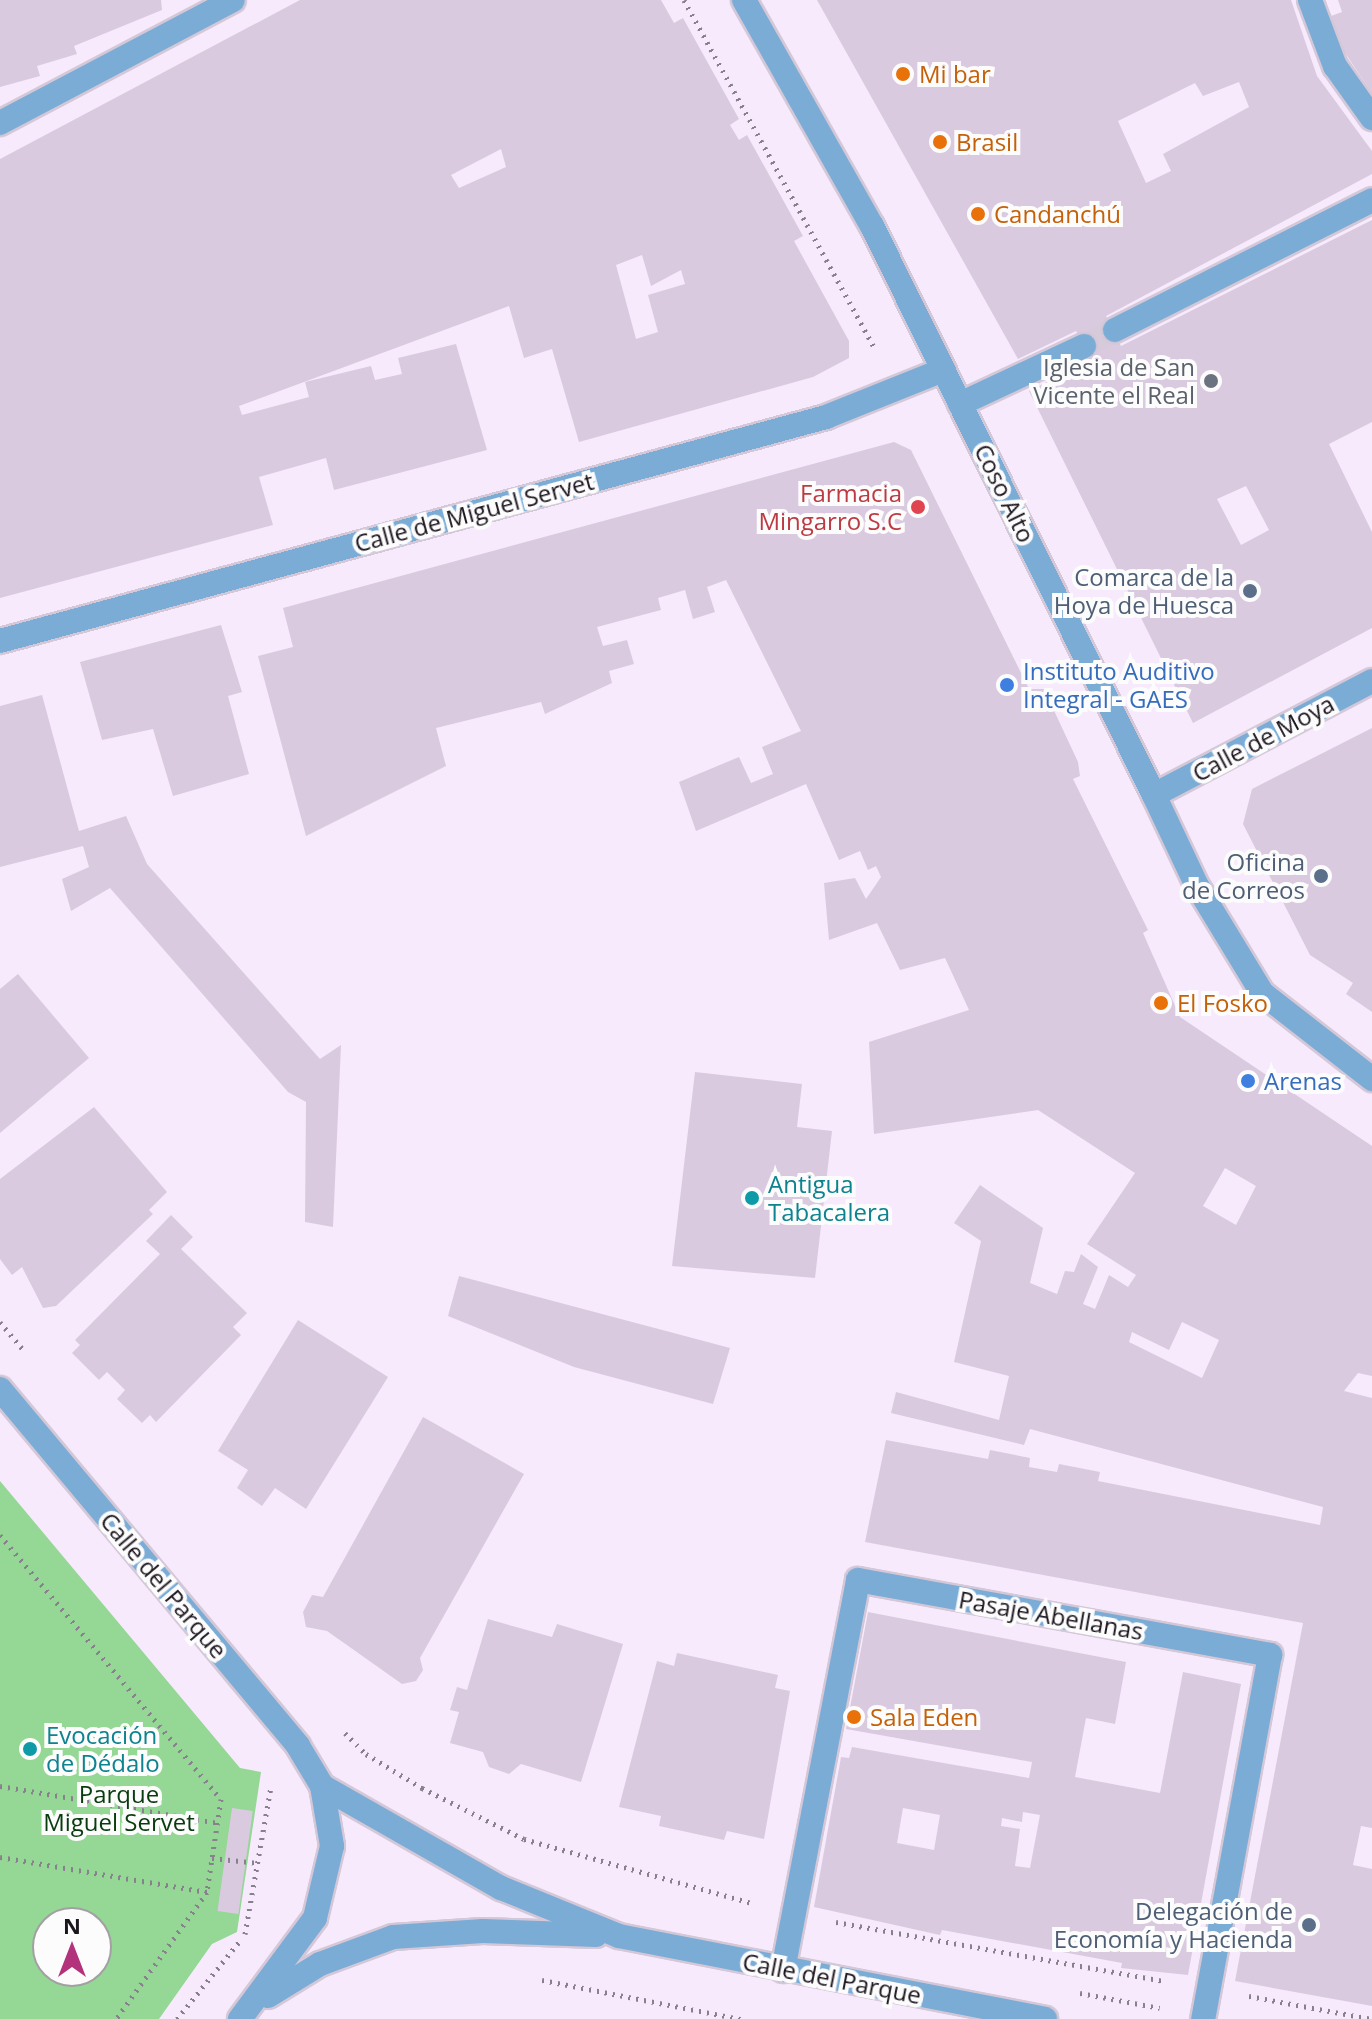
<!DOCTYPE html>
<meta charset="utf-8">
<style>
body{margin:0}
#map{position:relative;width:1372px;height:2019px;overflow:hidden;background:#f7eafc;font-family:"Open Sans",sans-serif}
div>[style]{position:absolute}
.green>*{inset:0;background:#95d795}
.building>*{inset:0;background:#dacae0;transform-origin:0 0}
.minor-tunnel>*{height:24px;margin-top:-12px;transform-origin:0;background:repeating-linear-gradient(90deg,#d6cadb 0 24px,transparent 0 36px)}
.path>*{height:5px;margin-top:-2.5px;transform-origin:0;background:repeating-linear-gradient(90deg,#89808d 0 2px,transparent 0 8px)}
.roads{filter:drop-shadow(2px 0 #d4c8d8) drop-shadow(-2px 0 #d4c8d8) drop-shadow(0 2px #d4c8d8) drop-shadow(0 -2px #d4c8d8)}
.pedestrian>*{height:24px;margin:-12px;padding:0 12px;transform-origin:12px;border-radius:12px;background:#7aacd6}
.minor>*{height:24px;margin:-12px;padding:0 12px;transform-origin:12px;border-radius:12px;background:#7aacd6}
.dots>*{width:22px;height:22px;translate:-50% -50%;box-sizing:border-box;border:4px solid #fcfcfc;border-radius:50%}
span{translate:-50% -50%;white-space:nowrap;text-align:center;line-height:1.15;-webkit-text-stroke:8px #fcfcfc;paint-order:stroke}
.food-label{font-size:24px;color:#c56008}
.left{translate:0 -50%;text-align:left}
.worship-label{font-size:24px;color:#5b616d}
.right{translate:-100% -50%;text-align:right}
.health-label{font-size:24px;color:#be3a42}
.street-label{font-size:24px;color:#1b151d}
.service-label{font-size:24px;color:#4e5e75}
.shop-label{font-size:24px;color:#366cbe}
.culture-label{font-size:24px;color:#0d838f}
.park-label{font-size:24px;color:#083b0e}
.north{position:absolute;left:32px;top:1907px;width:80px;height:80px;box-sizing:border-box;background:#fcfcfc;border:2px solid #a2a0a3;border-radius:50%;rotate:0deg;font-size:22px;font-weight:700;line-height:32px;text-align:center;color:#1b151d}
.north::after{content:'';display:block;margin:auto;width:28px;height:36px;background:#b3327c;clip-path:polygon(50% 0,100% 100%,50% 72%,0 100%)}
</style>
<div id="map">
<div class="green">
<i style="clip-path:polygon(evenodd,0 1481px,240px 1768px,261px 1772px,237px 1932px,212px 1944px,159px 2019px,0 2019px,0 1481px,48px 1923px,96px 1923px,96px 1971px,48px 1971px,48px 1923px)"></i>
</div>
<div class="building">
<i style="clip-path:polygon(0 0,161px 0,162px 10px,74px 46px,77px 54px,37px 66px,40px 76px,0 87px)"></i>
<i style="clip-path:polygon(evenodd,300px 0,661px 0,674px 23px,683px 18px,739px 119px,730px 125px,739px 140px,747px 135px,803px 236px,794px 241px,849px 341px,849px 358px,813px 377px,579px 442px,552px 349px,524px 358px,509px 306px,239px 406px,242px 415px,309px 397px,305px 382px,371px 366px,375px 380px,402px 374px,398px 358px,456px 344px,487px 450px,334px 490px,326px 458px,259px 477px,273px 525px,0 598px,0 159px,300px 0,501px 149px,506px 167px,459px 188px,451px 175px,501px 149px,300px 0,642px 255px,651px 286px,681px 270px,685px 284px,648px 295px,658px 332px,636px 339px,616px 265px,642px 255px)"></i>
<i style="clip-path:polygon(evenodd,817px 0,1291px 0,1317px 76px,1372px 151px,1372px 174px,1106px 316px,1121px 346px,1372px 220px,1372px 422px,1329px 444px,1372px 532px,1372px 628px,1193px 723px,1029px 391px,1091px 360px,1076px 331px,1018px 359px,817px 0,1239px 82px,1249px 107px,1163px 154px,1171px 171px,1146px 183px,1118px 121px,1195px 83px,1203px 96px,1239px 82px,817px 0,1246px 486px,1269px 530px,1241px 545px,1217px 499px,1246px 486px)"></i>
<i style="clip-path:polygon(1338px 0,1372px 0,1372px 93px,1345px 53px,1331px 16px,1342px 12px)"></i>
<i style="clip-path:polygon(evenodd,894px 442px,911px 450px,1029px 689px,1044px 689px,1078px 762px,1080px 776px,1073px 779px,1148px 930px,1143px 933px,1180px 1017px,1372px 1146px,1372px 1376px,1358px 1373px,1344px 1391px,1372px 1398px,1372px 1828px,1361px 1826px,1353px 1865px,1372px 1869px,1372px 2006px,1235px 1981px,1303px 1623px,865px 1542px,886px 1440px,988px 1459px,990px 1450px,1030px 1458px,1029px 1467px,1057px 1472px,1059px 1464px,1100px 1472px,1098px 1481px,1320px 1525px,1323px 1507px,1030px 1429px,1024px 1445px,891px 1413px,896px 1392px,999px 1420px,1009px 1376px,954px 1362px,981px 1241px,954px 1223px,980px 1185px,1043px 1228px,1030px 1283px,1057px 1294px,1065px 1271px,1074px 1272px,1081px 1254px,1098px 1267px,1083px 1304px,1095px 1309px,1109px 1275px,1128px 1287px,1136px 1275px,1087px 1244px,1135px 1173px,1038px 1110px,874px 1134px,869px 1042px,969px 1010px,945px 958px,900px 970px,877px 923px,829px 940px,824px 883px,855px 878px,866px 899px,881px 877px,876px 866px,868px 870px,860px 851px,839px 860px,806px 784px,696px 831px,679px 782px,739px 757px,751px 783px,773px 774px,762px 747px,801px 731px,726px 580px,707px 587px,715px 612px,693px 619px,685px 590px,658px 598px,661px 610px,597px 627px,603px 646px,627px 640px,634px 664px,609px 671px,612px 683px,545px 714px,541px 702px,436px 728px,446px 766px,306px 836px,258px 656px,293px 647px,283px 608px,894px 442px,1225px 1168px,1256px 1186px,1236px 1225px,1203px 1206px,1225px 1168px,894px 442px,1182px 1322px,1219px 1340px,1202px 1378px,1129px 1342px,1132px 1332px,1169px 1350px,1182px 1322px)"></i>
<i style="clip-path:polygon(221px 625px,242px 692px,228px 696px,249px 774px,173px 796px,153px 729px,102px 740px,80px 662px)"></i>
<i style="clip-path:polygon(42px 695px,79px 831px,126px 816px,147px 864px,320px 1059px,341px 1045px,333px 1227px,305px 1222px,306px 1102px,288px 1092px,110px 888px,71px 911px,62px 879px,89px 867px,83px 846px,0 867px,0 706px)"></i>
<i style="clip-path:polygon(1372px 728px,1372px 1012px,1346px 994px,1353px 983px,1310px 955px,1243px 824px,1252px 789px)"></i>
<i style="clip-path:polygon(18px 974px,89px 1058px,0 1133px,0 989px)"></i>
<i style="clip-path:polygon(695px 1072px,802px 1084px,797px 1127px,832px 1131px,815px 1278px,672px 1266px)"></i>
<i style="clip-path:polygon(94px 1107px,167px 1192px,149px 1210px,153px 1214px,56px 1306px,43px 1308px,22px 1267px,12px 1275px,0 1259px,0 1179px)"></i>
<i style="clip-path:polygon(171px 1215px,193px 1237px,181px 1249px,247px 1313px,233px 1327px,241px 1335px,156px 1422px,150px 1415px,142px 1423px,117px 1399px,125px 1390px,107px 1372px,99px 1380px,72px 1353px,80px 1345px,75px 1340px,160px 1254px,146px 1241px)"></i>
<i style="clip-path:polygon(459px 1276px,730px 1348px,713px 1404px,574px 1367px,448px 1316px)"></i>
<i style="clip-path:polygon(298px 1320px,388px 1377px,306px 1509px,275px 1488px,262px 1506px,237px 1488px,248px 1470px,218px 1451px)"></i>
<i style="clip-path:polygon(423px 1417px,524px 1474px,420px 1658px,423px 1670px,416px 1681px,402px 1684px,327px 1631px,306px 1627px,303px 1612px,312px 1595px,323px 1597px)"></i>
<i style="clip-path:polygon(evenodd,868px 1612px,1126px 1662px,1115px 1724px,1086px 1718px,1075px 1777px,1160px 1793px,1183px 1672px,1241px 1684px,1188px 1975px,1121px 1968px,1122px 1963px,942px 1930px,940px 1935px,814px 1907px,841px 1757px,849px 1758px,852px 1747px,1029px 1778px,1032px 1762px,846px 1729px,868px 1612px,903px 1808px,940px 1815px,934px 1850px,897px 1843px,903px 1808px,868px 1612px,1023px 1812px,1040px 1815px,1030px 1868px,1015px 1866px,1020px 1829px,1001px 1826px,1002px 1818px,1022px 1822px,1023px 1812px)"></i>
<i style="clip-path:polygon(488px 1619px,552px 1637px,557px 1624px,623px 1644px,581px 1782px,521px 1764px,509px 1774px,489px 1767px,483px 1752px,450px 1743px,459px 1712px,450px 1710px,457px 1687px,467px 1690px)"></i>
<i style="clip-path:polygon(677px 1653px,778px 1675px,775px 1688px,790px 1691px,764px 1839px,727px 1831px,724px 1840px,659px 1826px,661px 1816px,619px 1807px,657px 1661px,674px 1666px)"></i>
<i style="left:232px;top:1808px;width:21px;height:104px;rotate:8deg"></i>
</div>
<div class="minor-tunnel">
<i style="left:1084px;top:346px;width:35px;rotate:-27deg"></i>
</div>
<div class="path">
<i style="left:684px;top:0;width:399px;rotate:61.3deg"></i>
<i style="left:0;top:1322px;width:39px;rotate:50deg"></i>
<i style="left:0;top:1535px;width:344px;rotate:50.1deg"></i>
<i style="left:221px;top:1799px;width:94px;rotate:98.6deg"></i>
<i style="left:207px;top:1892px;width:156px;rotate:125.6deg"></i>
<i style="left:345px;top:1733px;width:30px;rotate:45deg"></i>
<i style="left:366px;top:1754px;width:66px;rotate:31.3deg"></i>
<i style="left:422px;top:1788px;width:114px;rotate:26.6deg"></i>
<i style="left:524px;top:1839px;width:237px;rotate:15.7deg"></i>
<i style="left:0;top:1786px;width:221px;rotate:9.6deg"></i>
<i style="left:0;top:1857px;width:210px;rotate:9.6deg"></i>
<i style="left:212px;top:1858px;width:46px;rotate:6.2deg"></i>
<i style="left:836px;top:1922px;width:334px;rotate:10.2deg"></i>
<i style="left:245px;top:1934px;width:149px;rotate:-80deg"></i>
<i style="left:542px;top:1980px;width:203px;rotate:11.1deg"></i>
<i style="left:1080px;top:1993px;width:81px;rotate:10.6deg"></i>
<i style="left:1249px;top:1996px;width:125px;rotate:10.6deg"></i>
<i style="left:177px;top:2019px;width:99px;rotate:-51.2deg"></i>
</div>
<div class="roads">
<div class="pedestrian">
<i style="left:0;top:123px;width:263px;rotate:-27.8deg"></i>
<i style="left:1154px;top:795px;width:101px;rotate:64.7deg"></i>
<i style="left:1197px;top:886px;width:125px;rotate:58.7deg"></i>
<i style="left:1262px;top:993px;width:140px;rotate:38deg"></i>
</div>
<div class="minor">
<i style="left:744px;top:0;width:260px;rotate:60.5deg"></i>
<i style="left:872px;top:226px;width:635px;rotate:63.64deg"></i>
<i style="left:1154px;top:795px;width:246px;rotate:-27.6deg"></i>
<i style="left:1310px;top:0;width:71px;rotate:69.3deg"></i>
<i style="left:1335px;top:66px;width:64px;rotate:54.6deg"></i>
<i style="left:1115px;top:330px;width:288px;rotate:-26.8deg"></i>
<i style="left:960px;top:404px;width:137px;rotate:-25.1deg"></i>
<i style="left:0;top:641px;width:856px;rotate:-15.17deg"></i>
<i style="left:826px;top:417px;width:126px;rotate:-21.9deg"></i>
<i style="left:0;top:1389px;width:465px;rotate:50.1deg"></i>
<i style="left:298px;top:1746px;width:47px;rotate:59deg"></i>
<i style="left:322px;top:1786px;width:61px;rotate:80.5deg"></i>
<i style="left:332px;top:1846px;width:74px;rotate:103.3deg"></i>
<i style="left:315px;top:1918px;width:126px;rotate:126.6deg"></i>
<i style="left:322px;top:1786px;width:206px;rotate:29.7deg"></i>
<i style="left:501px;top:1888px;width:127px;rotate:22.1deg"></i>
<i style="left:619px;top:1936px;width:434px;rotate:11deg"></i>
<i style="left:783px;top:1970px;width:397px;rotate:-79.1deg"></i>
<i style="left:858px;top:1580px;width:419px;rotate:10.3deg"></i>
<i style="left:1270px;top:1655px;width:370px;rotate:100.4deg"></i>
<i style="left:268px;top:1996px;width:61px;rotate:-31.6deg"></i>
<i style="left:320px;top:1964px;width:78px;rotate:-20.3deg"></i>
<i style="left:393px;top:1937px;width:90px;rotate:-3.8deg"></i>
<i style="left:483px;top:1931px;width:113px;rotate:2deg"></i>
</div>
</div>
<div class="dots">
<i style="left:903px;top:74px;background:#e8710a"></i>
<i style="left:940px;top:142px;background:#e8710a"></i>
<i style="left:978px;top:214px;background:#e8710a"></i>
<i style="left:1211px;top:381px;background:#6b7280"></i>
<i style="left:918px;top:507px;background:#e0444e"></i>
<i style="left:1250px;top:591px;background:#5c6f8a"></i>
<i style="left:1007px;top:685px;background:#3f7fe0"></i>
<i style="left:1321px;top:876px;background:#5c6f8a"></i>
<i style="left:1161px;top:1003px;background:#e8710a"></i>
<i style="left:1248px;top:1081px;background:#3f7fe0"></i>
<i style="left:752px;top:1198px;background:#0f9aa8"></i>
<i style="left:854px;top:1717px;background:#e8710a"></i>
<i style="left:30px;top:1749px;background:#0f9aa8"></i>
<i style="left:1309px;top:1925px;background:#5c6f8a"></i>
</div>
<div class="food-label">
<span class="left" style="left:919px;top:74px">Mi bar</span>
<span class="left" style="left:956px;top:142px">Brasil</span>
<span class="left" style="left:994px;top:214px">Candanchú</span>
<span class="left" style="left:1177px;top:1003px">El Fosko</span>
<span class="left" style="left:870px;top:1717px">Sala Eden</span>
</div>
<div class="worship-label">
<span class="right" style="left:1195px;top:381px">Iglesia de San<br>Vicente el Real</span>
</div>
<div class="health-label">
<span class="right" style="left:902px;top:507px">Farmacia<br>Mingarro S.C</span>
</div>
<div class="street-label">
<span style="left:1005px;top:493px;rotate:64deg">Coso Alto</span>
<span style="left:474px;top:512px;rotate:-15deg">Calle de Miguel Servet</span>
<span style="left:1263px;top:738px;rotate:-28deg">Calle de Moya</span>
<span style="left:164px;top:1585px;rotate:50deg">Calle del Parque</span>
<span style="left:1051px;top:1615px;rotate:10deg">Pasaje Abellanas</span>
<span style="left:832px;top:1978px;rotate:11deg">Calle del Parque</span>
</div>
<div class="service-label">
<span class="right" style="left:1234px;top:591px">Comarca de la<br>Hoya de Huesca</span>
<span class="right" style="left:1305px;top:876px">Oficina<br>de Correos</span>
<span class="right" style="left:1293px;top:1925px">Delegación de<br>Economía y Hacienda</span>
</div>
<div class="shop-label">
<span class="left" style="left:1023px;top:685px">Instituto Auditivo<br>Integral - GAES</span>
<span class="left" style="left:1264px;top:1081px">Arenas</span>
</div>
<div class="culture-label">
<span class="left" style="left:768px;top:1198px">Antigua<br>Tabacalera</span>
<span class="left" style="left:46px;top:1749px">Evocación<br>de Dédalo</span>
</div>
<div class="park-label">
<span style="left:119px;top:1808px">Parque<br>Miguel Servet</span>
</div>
<div class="north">N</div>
</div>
